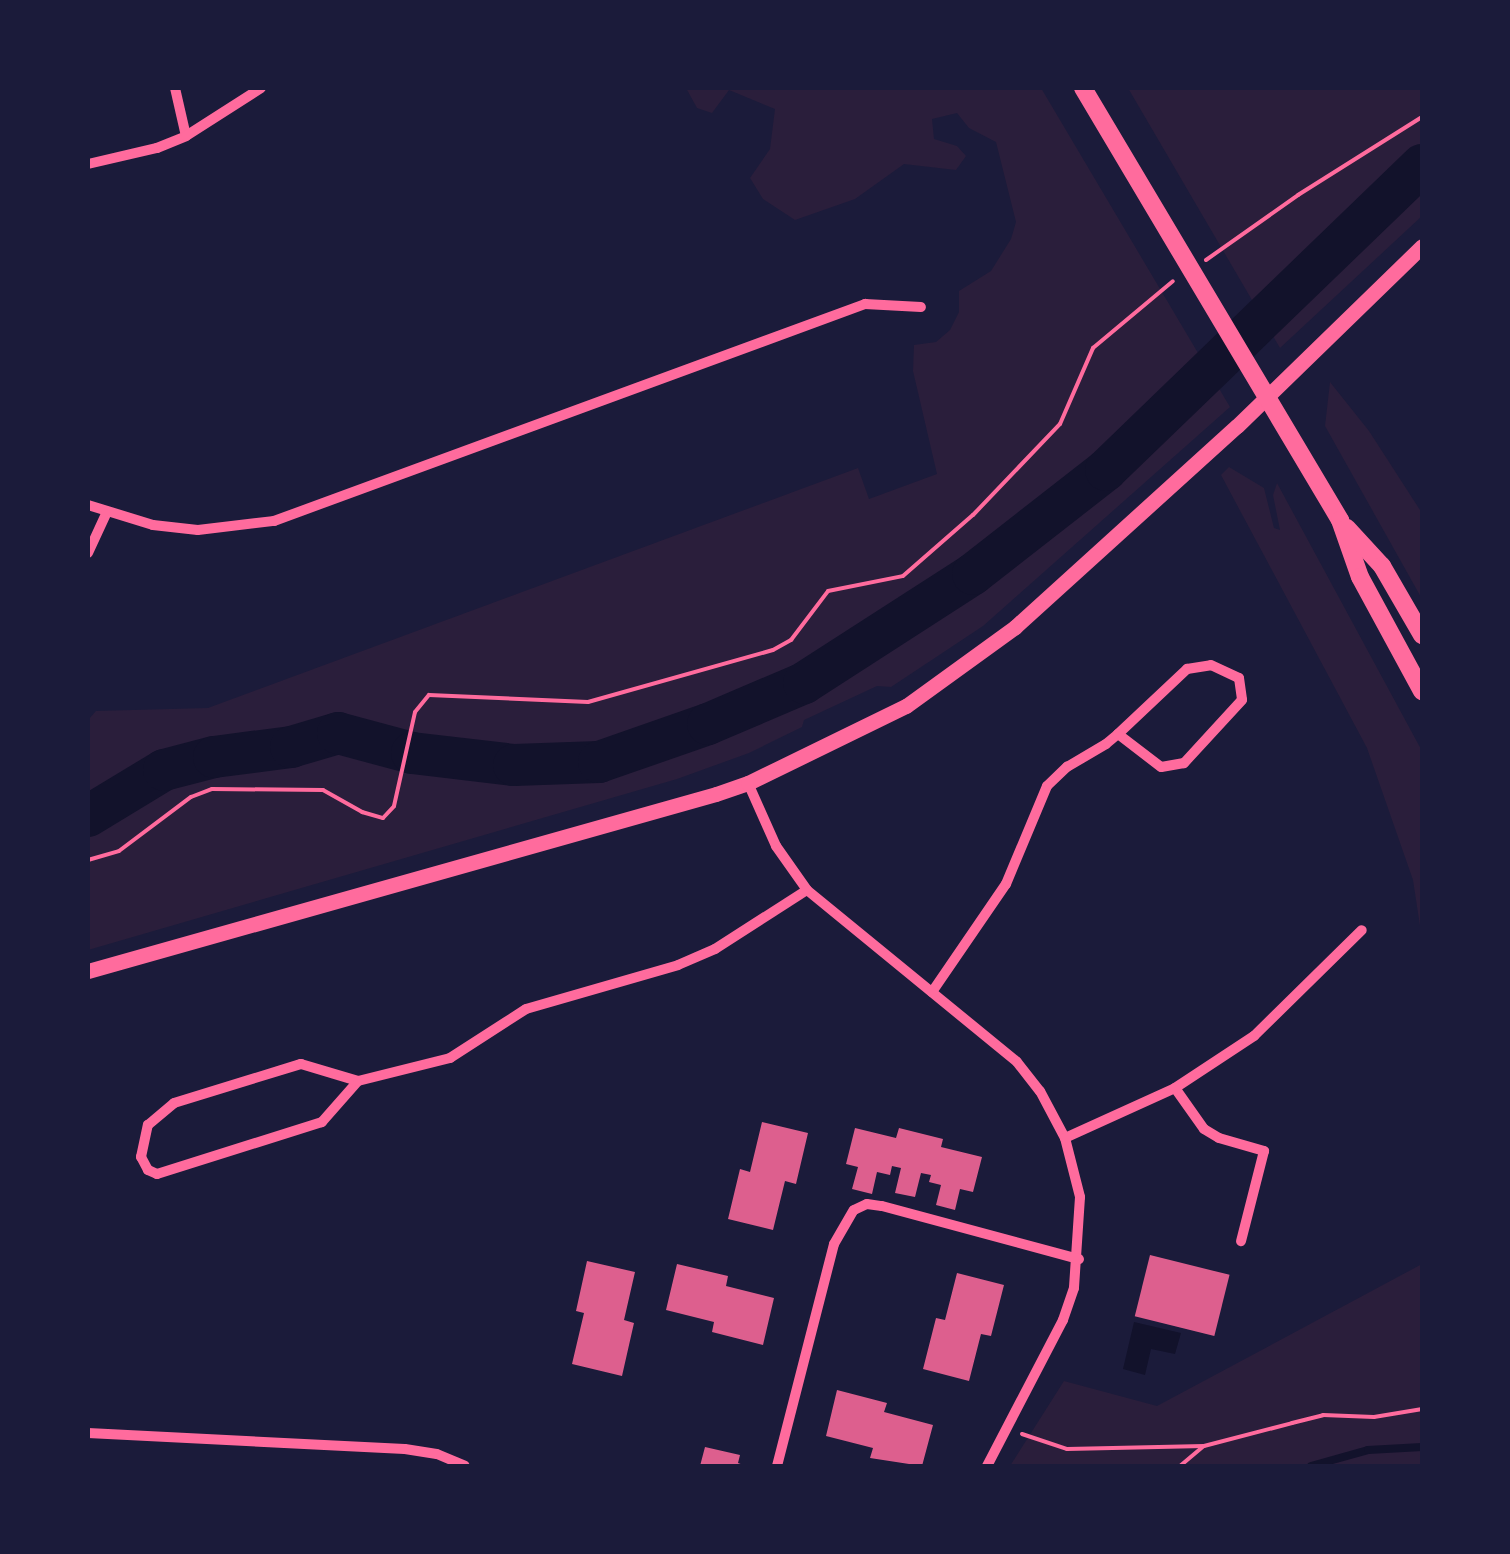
<!DOCTYPE html>
<style>
body{margin:0}
#map{position:relative;width:1510px;height:1554px;overflow:hidden;background:#1b1b3a;font-family:"PT Sans",sans-serif}
div>[style]{position:absolute}
.green>*{inset:0;background:#2a1e3b}
.water>*{inset:0;background:#12122b}
.stream>*{height:8px;margin:-4px;padding:0 4px;transform-origin:4px;border-radius:4px;background:#12122b}
.river>*{height:42px;margin:-21px;padding:0 21px;transform-origin:21px;border-radius:21px;background:#12122b}
.building>*{inset:0;background:#dd5f8e;transform-origin:0 0}
.path>*{height:4px;margin:-2px;padding:0 2px;transform-origin:2px;border-radius:2px;background:#ff6b9d}
.minor>*{height:10px;margin:-5px;padding:0 5px;transform-origin:5px;border-radius:5px;background:#ff6b9d}
.secondary>*{height:15px;margin:-7.5px;padding:0 7.5px;transform-origin:7.5px;border-radius:7.5px;background:#ff6b9d}
.primary>*{height:18px;margin:-9px;padding:0 9px;transform-origin:9px;border-radius:9px;background:#ff6b9d}
span{translate:-50% -50%;white-space:nowrap;text-align:center;line-height:1.15;-webkit-text-stroke:10px #1b1b3a;paint-order:stroke}
.frame{position:absolute;inset:0;border:90px solid #1b1b3a;pointer-events:none}
</style>
<div id="map">
<div class="green">
<i style="clip-path:polygon(686px 88px,1041px 88px,1230px 407px,983px 626px,891px 687px,877px 686px,804px 720px,802px 727px,749px 753px,677px 779px,88px 950px,88px 720px,96px 711px,208px 708px,858px 468px,869px 499px,937px 474px,913px 371px,914px 345px,936px 342px,950px 330px,959px 312px,959px 291px,991px 271px,1011px 239px,1016px 222px,996px 142px,969px 128px,957px 113px,932px 119px,934px 139px,957px 146px,966px 156px,956px 170px,904px 164px,855px 199px,795px 220px,763px 199px,750px 178px,770px 149px,775px 109px,729px 90px,712px 113px,697px 108px)"></i>
<i style="clip-path:polygon(1128px 88px,1422px 88px,1422px 216px,1280px 348px)"></i>
<i style="clip-path:polygon(1330px 382px,1369px 431px,1420px 510px,1422px 599px,1325px 426px)"></i>
<i style="clip-path:polygon(1229px 467px,1264px 488px,1274px 528px,1280px 530px,1273px 495px,1277px 483px,1422px 751px,1422px 939px,1413px 880px,1367px 748px,1221px 475px)"></i>
<i style="clip-path:polygon(1422px 1264px,1422px 1466px,1010px 1466px,1064px 1381px,1157px 1406px)"></i>
</div>
<div class="water">
<i style="clip-path:polygon(1134px 1322px,1181px 1333px,1175px 1354px,1151px 1349px,1145px 1375px,1123px 1369px)"></i>
</div>
<div class="stream">
<i style="left:1311px;top:1466px;width:59px;rotate:-15.7deg"></i>
<i style="left:1368px;top:1450px;width:54px;rotate:-3.2deg"></i>
</div>
<div class="river">
<i style="left:88px;top:816px;width:89px;rotate:-31.2deg"></i>
<i style="left:164px;top:770px;width:52px;rotate:-14.6deg"></i>
<i style="left:214px;top:757px;width:78px;rotate:-7.4deg"></i>
<i style="left:291px;top:747px;width:49px;rotate:-16.6deg"></i>
<i style="left:338px;top:733px;width:77px;rotate:15.1deg"></i>
<i style="left:412px;top:753px;width:103px;rotate:6.7deg"></i>
<i style="left:514px;top:765px;width:85px;rotate:-2deg"></i>
<i style="left:599px;top:762px;width:115px;rotate:-19.2deg"></i>
<i style="left:708px;top:724px;width:104px;rotate:-23.1deg"></i>
<i style="left:804px;top:683px;width:201px;rotate:-32.8deg"></i>
<i style="left:973px;top:574px;width:169px;rotate:-38deg"></i>
<i style="left:1106px;top:470px;width:439px;rotate:-44deg"></i>
</div>
<div class="building">
<i style="clip-path:polygon(762px 1122px,808px 1133px,796px 1184px,785px 1181px,773px 1230px,728px 1219px,740px 1169px,750px 1172px)"></i>
<i style="clip-path:polygon(855px 1128px,896px 1138px,899px 1128px,943px 1139px,941px 1147px,982px 1157px,973px 1192px,960px 1189px,955px 1210px,936px 1205px,941px 1185px,929px 1182px,931px 1175px,921px 1173px,915px 1197px,895px 1193px,901px 1168px,892px 1166px,890px 1175px,877px 1172px,872px 1194px,852px 1189px,858px 1167px,846px 1164px)"></i>
<i style="left:1150px;top:1255px;width:82px;height:63px;rotate:14deg"></i>
<i style="clip-path:polygon(587px 1261px,635px 1272px,624px 1320px,634px 1323px,622px 1376px,572px 1364px,584px 1313px,576px 1311px)"></i>
<i style="clip-path:polygon(677px 1264px,728px 1276px,726px 1286px,774px 1298px,763px 1345px,712px 1332px,714px 1322px,666px 1310px)"></i>
<i style="clip-path:polygon(957px 1273px,1004px 1285px,991px 1336px,981px 1334px,969px 1381px,923px 1369px,936px 1318px,945px 1320px)"></i>
<i style="clip-path:polygon(837px 1390px,887px 1403px,884px 1412px,933px 1425px,922px 1466px,870px 1458px,873px 1448px,826px 1436px)"></i>
<i style="clip-path:polygon(705px 1447px,740px 1455px,738px 1463px,746px 1466px,700px 1466px)"></i>
</div>
<div class="path">
<i style="left:1206px;top:260px;width:113px;rotate:-35.2deg"></i>
<i style="left:1298px;top:195px;width:146px;rotate:-32.2deg"></i>
<i style="left:88px;top:860px;width:32px;rotate:-16deg"></i>
<i style="left:119px;top:851px;width:90px;rotate:-36.9deg"></i>
<i style="left:191px;top:797px;width:22px;rotate:-21deg"></i>
<i style="left:212px;top:789px;width:111px;rotate:0.5deg"></i>
<i style="left:323px;top:790px;width:45px;rotate:29.4deg"></i>
<i style="left:362px;top:812px;width:22px;rotate:16deg"></i>
<i style="left:383px;top:818px;width:16px;rotate:-47deg"></i>
<i style="left:394px;top:806px;width:96px;rotate:-77.4deg"></i>
<i style="left:415px;top:712px;width:22px;rotate:-51deg"></i>
<i style="left:429px;top:695px;width:159px;rotate:2.5deg"></i>
<i style="left:588px;top:702px;width:192px;rotate:-15.7deg"></i>
<i style="left:773px;top:650px;width:21px;rotate:-29deg"></i>
<i style="left:791px;top:640px;width:61px;rotate:-52.9deg"></i>
<i style="left:828px;top:591px;width:76px;rotate:-11.3deg"></i>
<i style="left:903px;top:576px;width:93px;rotate:-41.1deg"></i>
<i style="left:973px;top:515px;width:126px;rotate:-46.3deg"></i>
<i style="left:1060px;top:424px;width:83px;rotate:-66.5deg"></i>
<i style="left:1093px;top:348px;width:104px;rotate:-39.9deg"></i>
<i style="left:1022px;top:1434px;width:47px;rotate:18.4deg"></i>
<i style="left:1067px;top:1449px;width:137px;rotate:-1.3deg"></i>
<i style="left:1180px;top:1466px;width:31px;rotate:-40deg"></i>
<i style="left:1204px;top:1446px;width:91px;rotate:-14.6deg"></i>
<i style="left:1292px;top:1423px;width:32px;rotate:-14deg"></i>
<i style="left:1323px;top:1415px;width:51px;rotate:2.2deg"></i>
<i style="left:1374px;top:1417px;width:49px;rotate:-9.5deg"></i>
</div>
<div class="minor">
<i style="left:175px;top:88px;width:49px;rotate:77.1deg"></i>
<i style="left:88px;top:164px;width:71px;rotate:-13.1deg"></i>
<i style="left:157px;top:148px;width:31px;rotate:-22deg"></i>
<i style="left:186px;top:136px;width:89px;rotate:-32.6deg"></i>
<i style="left:88px;top:505px;width:68px;rotate:17.1deg"></i>
<i style="left:153px;top:525px;width:45px;rotate:6.3deg"></i>
<i style="left:198px;top:530px;width:77px;rotate:-6.8deg"></i>
<i style="left:274px;top:521px;width:630px;rotate:-20.16deg"></i>
<i style="left:865px;top:304px;width:56px;rotate:3.1deg"></i>
<i style="left:88px;top:553px;width:43px;rotate:-65.2deg"></i>
<i style="left:748px;top:783px;width:69px;rotate:66deg"></i>
<i style="left:776px;top:846px;width:54px;rotate:54.8deg"></i>
<i style="left:807px;top:890px;width:271px;rotate:39.3deg"></i>
<i style="left:1017px;top:1062px;width:37px;rotate:52deg"></i>
<i style="left:1040px;top:1091px;width:53px;rotate:62deg"></i>
<i style="left:1065px;top:1138px;width:61px;rotate:75.7deg"></i>
<i style="left:1080px;top:1197px;width:91px;rotate:93.8deg"></i>
<i style="left:1074px;top:1288px;width:34px;rotate:109deg"></i>
<i style="left:1063px;top:1320px;width:165px;rotate:117.5deg"></i>
<i style="left:932px;top:992px;width:131px;rotate:-55.6deg"></i>
<i style="left:1006px;top:884px;width:106px;rotate:-67.3deg"></i>
<i style="left:1047px;top:786px;width:28px;rotate:-44deg"></i>
<i style="left:1067px;top:767px;width:45px;rotate:-30.5deg"></i>
<i style="left:1106px;top:744px;width:16px;rotate:-40deg"></i>
<i style="left:1118px;top:734px;width:95px;rotate:-43.3deg"></i>
<i style="left:1187px;top:669px;width:24px;rotate:-9deg"></i>
<i style="left:1211px;top:665px;width:31px;rotate:25deg"></i>
<i style="left:1239px;top:678px;width:22px;rotate:82deg"></i>
<i style="left:1242px;top:700px;width:86px;rotate:132.6deg"></i>
<i style="left:1184px;top:763px;width:23px;rotate:170deg"></i>
<i style="left:1161px;top:767px;width:54px;rotate:-142.5deg"></i>
<i style="left:358px;top:1081px;width:55px;rotate:131.3deg"></i>
<i style="left:322px;top:1122px;width:173px;rotate:162.5deg"></i>
<i style="left:157px;top:1174px;width:10px;rotate:-156deg"></i>
<i style="left:148px;top:1170px;width:15px;rotate:-118deg"></i>
<i style="left:141px;top:1157px;width:33px;rotate:-78deg"></i>
<i style="left:148px;top:1125px;width:34px;rotate:-40deg"></i>
<i style="left:174px;top:1103px;width:133px;rotate:-17.1deg"></i>
<i style="left:301px;top:1064px;width:59px;rotate:16.6deg"></i>
<i style="left:358px;top:1081px;width:95px;rotate:-14deg"></i>
<i style="left:450px;top:1058px;width:90px;rotate:-32.8deg"></i>
<i style="left:526px;top:1009px;width:158px;rotate:-16.1deg"></i>
<i style="left:678px;top:965px;width:40px;rotate:-23.4deg"></i>
<i style="left:715px;top:949px;width:109px;rotate:-32.7deg"></i>
<i style="left:1175px;top:1088px;width:50px;rotate:54.7deg"></i>
<i style="left:1204px;top:1129px;width:17px;rotate:31deg"></i>
<i style="left:1219px;top:1138px;width:47px;rotate:16.1deg"></i>
<i style="left:1264px;top:1151px;width:93px;rotate:104.3deg"></i>
<i style="left:1065px;top:1138px;width:121px;rotate:-24.4deg"></i>
<i style="left:1175px;top:1088px;width:95px;rotate:-33.4deg"></i>
<i style="left:1254px;top:1036px;width:151px;rotate:-44.5deg"></i>
<i style="left:88px;top:1433px;width:317px;rotate:2.9deg"></i>
<i style="left:405px;top:1449px;width:32px;rotate:9deg"></i>
<i style="left:437px;top:1454px;width:30px;rotate:23deg"></i>
<i style="left:777px;top:1466px;width:229px;rotate:-75.6deg"></i>
<i style="left:834px;top:1244px;width:39px;rotate:-60deg"></i>
<i style="left:854px;top:1210px;width:14px;rotate:-25deg"></i>
<i style="left:867px;top:1204px;width:15px;rotate:8deg"></i>
<i style="left:882px;top:1206px;width:204px;rotate:15.1deg"></i>
</div>
<div class="secondary">
<i style="left:88px;top:971px;width:652px;rotate:-15.74deg"></i>
<i style="left:716px;top:794px;width:34px;rotate:-19deg"></i>
<i style="left:748px;top:783px;width:176px;rotate:-26deg"></i>
<i style="left:906px;top:706px;width:135px;rotate:-35.9deg"></i>
<i style="left:1015px;top:627px;width:299px;rotate:-42.2deg"></i>
<i style="left:1237px;top:426px;width:258px;rotate:-44.2deg"></i>
</div>
<div class="primary">
<i style="left:1083px;top:88px;width:503px;rotate:59.25deg"></i>
<i style="left:1340px;top:520px;width:60px;rotate:70.7deg"></i>
<i style="left:1360px;top:577px;width:130px;rotate:61.5deg"></i>
<i style="left:1347px;top:528px;width:52px;rotate:47.4deg"></i>
<i style="left:1382px;top:566px;width:80px;rotate:59.9deg"></i>
</div>
<div class="frame"></div>
</div>
